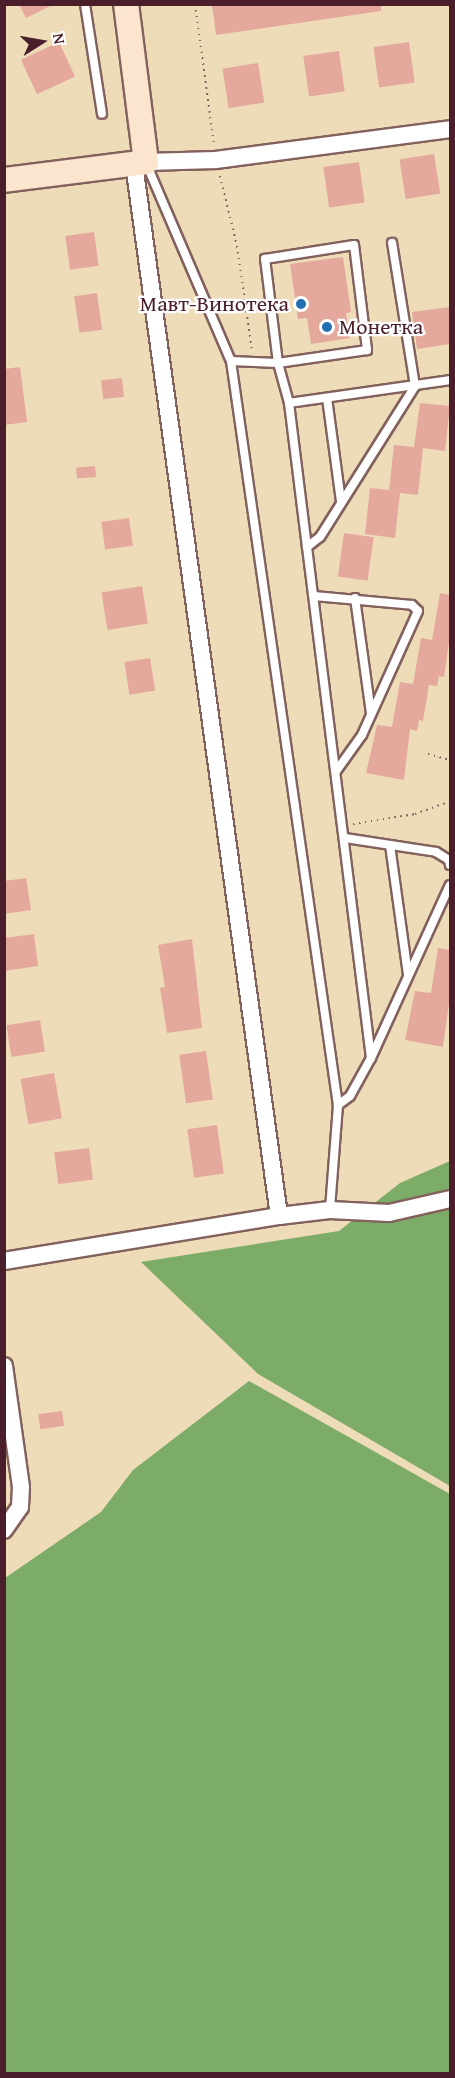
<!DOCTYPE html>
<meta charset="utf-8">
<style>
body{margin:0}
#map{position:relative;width:455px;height:2078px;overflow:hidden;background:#eedcb9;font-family:"Gentium Book Plus",serif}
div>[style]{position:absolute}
.forest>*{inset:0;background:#7cac67}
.building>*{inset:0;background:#e4a89c;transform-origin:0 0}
.path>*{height:2px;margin-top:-1px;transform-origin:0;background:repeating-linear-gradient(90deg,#83615d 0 1.5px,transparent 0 6px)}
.roads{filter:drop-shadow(2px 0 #83615d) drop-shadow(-2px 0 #83615d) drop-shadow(0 2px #83615d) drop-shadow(0 -2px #83615d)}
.lane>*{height:8px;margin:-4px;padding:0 4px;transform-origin:4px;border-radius:4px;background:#fff}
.street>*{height:16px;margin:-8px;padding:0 8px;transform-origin:8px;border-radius:8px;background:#fff}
.secondary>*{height:24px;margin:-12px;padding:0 12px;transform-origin:12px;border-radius:12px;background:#fbe5cf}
.dots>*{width:16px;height:16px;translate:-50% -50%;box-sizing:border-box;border:3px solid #fff;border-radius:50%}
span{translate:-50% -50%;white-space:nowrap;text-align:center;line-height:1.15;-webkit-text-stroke:4.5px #fff;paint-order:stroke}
.poi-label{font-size:22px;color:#4a1f2b}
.right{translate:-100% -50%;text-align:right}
.left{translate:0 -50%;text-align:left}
.frame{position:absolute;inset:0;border:6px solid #4a1f2b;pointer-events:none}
.north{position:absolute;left:12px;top:12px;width:60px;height:60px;-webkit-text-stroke:4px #fff;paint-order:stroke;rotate:79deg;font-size:16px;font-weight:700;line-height:24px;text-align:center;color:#4a1f2b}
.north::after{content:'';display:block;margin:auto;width:21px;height:27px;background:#4a1f2b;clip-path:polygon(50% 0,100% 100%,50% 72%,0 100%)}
</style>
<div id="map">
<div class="forest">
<i style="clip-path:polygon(450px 1161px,450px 1486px,258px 1374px,141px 1262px,339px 1231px,400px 1183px)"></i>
<i style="clip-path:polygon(249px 1381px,450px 1494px,450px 2073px,5px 2073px,5px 1578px,101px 1512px,133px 1470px)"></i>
</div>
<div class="building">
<i style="clip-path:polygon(19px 4px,54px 4px,26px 18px)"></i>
<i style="clip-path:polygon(212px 4px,381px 4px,381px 11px,216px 35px)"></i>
<i style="left:59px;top:42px;width:38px;height:42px;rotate:65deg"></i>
<i style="left:409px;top:42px;width:41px;height:36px;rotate:82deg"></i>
<i style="left:339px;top:51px;width:41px;height:36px;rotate:82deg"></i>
<i style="left:258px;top:63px;width:40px;height:36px;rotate:81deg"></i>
<i style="left:434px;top:154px;width:40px;height:35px;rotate:81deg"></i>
<i style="left:359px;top:162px;width:41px;height:36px;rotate:82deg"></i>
<i style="left:94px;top:232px;width:34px;height:29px;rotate:82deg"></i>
<i style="clip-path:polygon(343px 257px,351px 312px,346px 313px,350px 338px,311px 344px,307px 318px,298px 319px,290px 264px)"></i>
<i style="left:97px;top:293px;width:37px;height:23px;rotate:82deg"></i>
<i style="clip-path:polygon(450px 307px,450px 344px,417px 349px,412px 312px)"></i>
<i style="clip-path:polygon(20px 367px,27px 422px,4px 425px,4px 369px)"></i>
<i style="left:122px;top:378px;width:19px;height:21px;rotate:84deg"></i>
<i style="clip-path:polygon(420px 403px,450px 406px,445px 451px,423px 448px,418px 495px,400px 493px,395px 538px,365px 534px,370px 488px,389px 490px,394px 445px,414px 447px)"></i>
<i style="left:95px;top:466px;width:11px;height:19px;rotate:85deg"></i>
<i style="left:129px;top:518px;width:28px;height:28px;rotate:82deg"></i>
<i style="left:344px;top:533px;width:30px;height:44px;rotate:8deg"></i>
<i style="left:142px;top:586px;width:38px;height:41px;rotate:81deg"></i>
<i style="clip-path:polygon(440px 593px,450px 595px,450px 636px,444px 677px,439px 676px,437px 686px,429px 685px,423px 721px,419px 720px,417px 731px,410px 729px,404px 780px,366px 773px,377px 725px,392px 727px,400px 682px,413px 684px,421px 638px,432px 640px)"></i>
<i style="left:150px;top:658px;width:33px;height:26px;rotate:81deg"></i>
<i style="clip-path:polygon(26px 878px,31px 910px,4px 914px,4px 881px)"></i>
<i style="clip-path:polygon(34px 934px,38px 966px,4px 971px,4px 938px)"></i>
<i style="clip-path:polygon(192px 939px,202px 1028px,167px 1033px,160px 988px,165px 987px,158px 945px)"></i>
<i style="clip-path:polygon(438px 948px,450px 950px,450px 996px,443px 1047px,405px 1040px,415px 991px,431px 993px)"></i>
<i style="left:40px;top:1020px;width:32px;height:34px;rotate:81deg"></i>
<i style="left:206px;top:1051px;width:49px;height:27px;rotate:82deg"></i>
<i style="left:54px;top:1073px;width:46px;height:34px;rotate:80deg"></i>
<i style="left:217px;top:1125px;width:49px;height:30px;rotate:82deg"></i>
<i style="left:89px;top:1148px;width:32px;height:35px;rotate:83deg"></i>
<i style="left:62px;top:1411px;width:15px;height:24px;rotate:82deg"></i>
</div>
<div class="path">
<i style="left:195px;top:4px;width:141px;rotate:82.3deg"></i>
<i style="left:220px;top:176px;width:72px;rotate:76.3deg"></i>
<i style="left:237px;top:246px;width:105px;rotate:81.8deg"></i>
<i style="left:428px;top:754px;width:23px;rotate:15deg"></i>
<i style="left:353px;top:824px;width:63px;rotate:-9.2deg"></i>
<i style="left:415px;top:814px;width:37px;rotate:-20deg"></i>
</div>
<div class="roads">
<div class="lane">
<i style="left:85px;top:4px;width:111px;rotate:81.2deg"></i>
<i style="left:146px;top:163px;width:215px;rotate:66.8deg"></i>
<i style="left:231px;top:361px;width:47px;rotate:2.4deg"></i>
<i style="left:278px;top:363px;width:105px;rotate:-97.1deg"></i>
<i style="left:265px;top:259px;width:90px;rotate:-8.9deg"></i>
<i style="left:354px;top:245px;width:106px;rotate:82.9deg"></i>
<i style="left:367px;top:350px;width:90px;rotate:171.7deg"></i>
<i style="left:278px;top:363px;width:41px;rotate:74.6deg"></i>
<i style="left:289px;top:403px;width:145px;rotate:82.9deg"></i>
<i style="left:307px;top:547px;width:16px;rotate:-38deg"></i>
<i style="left:320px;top:537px;width:178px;rotate:-57.8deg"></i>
<i style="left:415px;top:386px;width:145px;rotate:-99.1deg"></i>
<i style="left:231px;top:361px;width:752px;rotate:81.82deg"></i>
<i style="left:338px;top:1105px;width:105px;rotate:94.4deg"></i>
<i style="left:327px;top:398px;width:104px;rotate:82.3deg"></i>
<i style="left:289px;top:403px;width:163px;rotate:-8.1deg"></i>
<i style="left:307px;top:547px;width:515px;rotate:82.86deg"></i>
<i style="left:314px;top:596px;width:98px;rotate:5.2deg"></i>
<i style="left:412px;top:605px;width:8px;rotate:45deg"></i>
<i style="left:418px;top:611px;width:136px;rotate:114.3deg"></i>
<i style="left:362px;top:735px;width:43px;rotate:125.5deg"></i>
<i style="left:355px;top:598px;width:117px;rotate:82.1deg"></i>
<i style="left:345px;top:838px;width:92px;rotate:8.7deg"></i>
<i style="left:436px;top:852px;width:15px;rotate:32deg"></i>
<i style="left:449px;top:860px;width:5px;rotate:79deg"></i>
<i style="left:390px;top:845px;width:131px;rotate:82.1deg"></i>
<i style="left:338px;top:1105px;width:15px;rotate:-37deg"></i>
<i style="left:350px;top:1096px;width:43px;rotate:-61.1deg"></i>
<i style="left:371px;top:1058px;width:190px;rotate:-65.5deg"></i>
</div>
<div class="street">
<i style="left:146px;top:162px;width:70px;rotate:-1.6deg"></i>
<i style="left:216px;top:160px;width:236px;rotate:-7.5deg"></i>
<i style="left:134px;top:164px;width:1062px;rotate:82.15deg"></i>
<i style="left:4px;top:1261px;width:279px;rotate:-9.3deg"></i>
<i style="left:279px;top:1216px;width:51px;rotate:-6.7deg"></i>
<i style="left:330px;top:1210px;width:59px;rotate:2.9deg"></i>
<i style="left:389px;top:1213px;width:63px;rotate:-12.9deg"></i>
<i style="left:4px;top:1366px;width:122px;rotate:82deg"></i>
<i style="left:21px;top:1487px;width:20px;rotate:93deg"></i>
<i style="left:20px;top:1507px;width:28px;rotate:125deg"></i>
</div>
<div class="secondary">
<i style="left:4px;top:180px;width:143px;rotate:-7.2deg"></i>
<i style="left:146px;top:162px;width:159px;rotate:-97.2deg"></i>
</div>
</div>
<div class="dots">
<i style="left:301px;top:304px;background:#1f6fb2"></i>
<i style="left:327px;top:327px;background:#1f6fb2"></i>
</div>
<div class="poi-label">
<span class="right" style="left:289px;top:304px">Мавт-Винотека</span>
<span class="left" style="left:339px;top:327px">Монетка</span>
</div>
<div class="frame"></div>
<div class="north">N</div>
</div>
